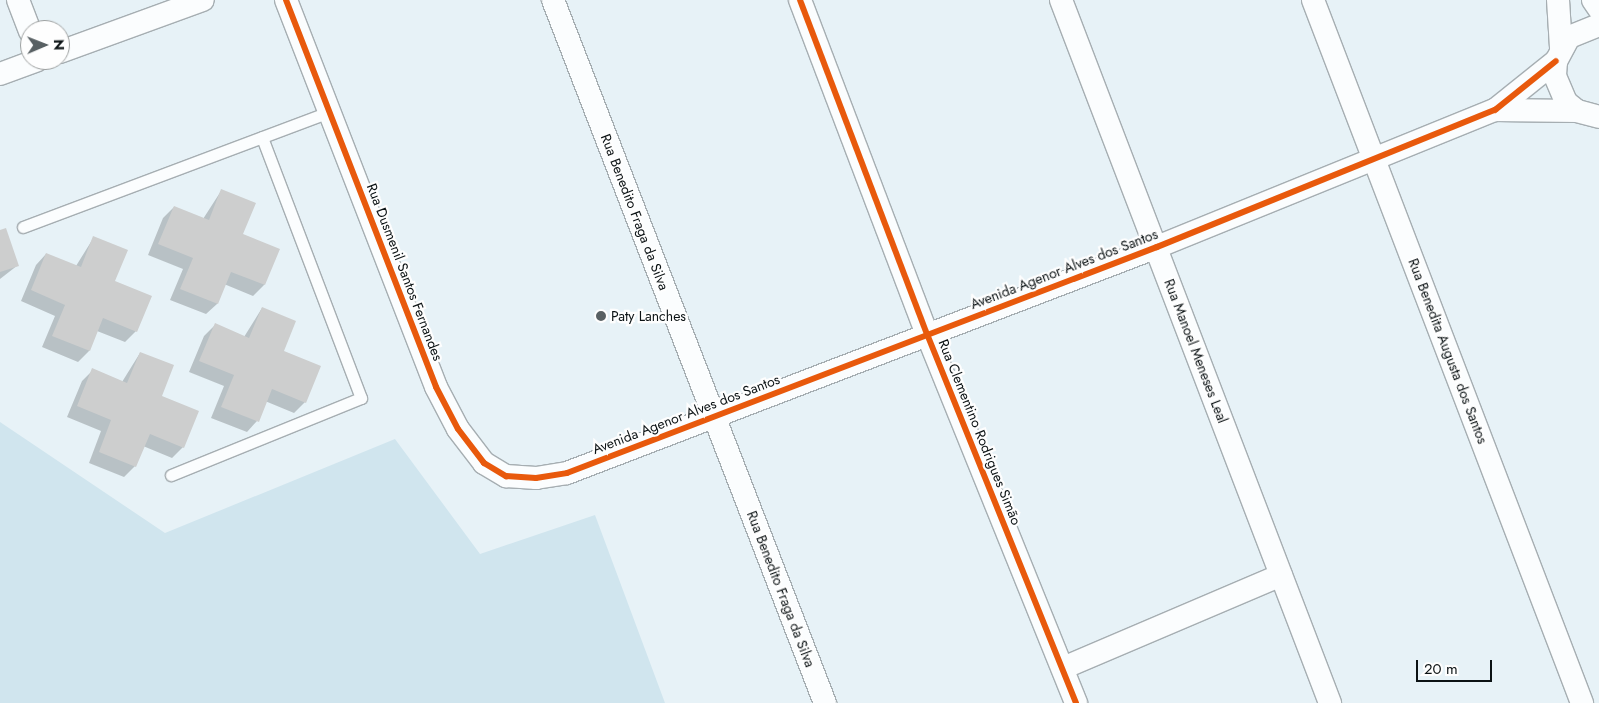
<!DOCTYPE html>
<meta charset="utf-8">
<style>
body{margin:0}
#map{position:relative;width:1599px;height:703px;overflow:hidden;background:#e7f2f7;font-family:Jost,sans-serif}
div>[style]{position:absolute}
.green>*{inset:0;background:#d0e5ee}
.shadow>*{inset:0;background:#0003}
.building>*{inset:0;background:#cdcece}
.roads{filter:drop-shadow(1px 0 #a6aeb2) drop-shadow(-1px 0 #a6aeb2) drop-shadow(0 1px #a6aeb2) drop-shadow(0 -1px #a6aeb2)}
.lane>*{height:11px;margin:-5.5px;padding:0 5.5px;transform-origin:5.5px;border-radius:5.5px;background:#fbfdfe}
.street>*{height:22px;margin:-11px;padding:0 11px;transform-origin:11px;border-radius:11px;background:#fbfdfe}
.cycleway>*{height:6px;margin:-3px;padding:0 3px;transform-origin:3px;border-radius:3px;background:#e8590c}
.dots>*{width:14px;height:14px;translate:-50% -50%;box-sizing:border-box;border:2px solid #fefefe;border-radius:50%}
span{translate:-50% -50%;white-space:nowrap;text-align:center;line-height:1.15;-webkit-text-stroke:4.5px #fefefe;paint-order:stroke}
.street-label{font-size:14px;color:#0b1214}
.poi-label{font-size:14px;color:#0b1214}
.left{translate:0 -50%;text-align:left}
.north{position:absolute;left:20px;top:20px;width:50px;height:50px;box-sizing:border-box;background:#fefefe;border:1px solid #9da0a0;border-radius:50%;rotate:89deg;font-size:14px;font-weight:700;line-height:20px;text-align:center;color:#0b1214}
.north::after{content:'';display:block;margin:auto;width:18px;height:22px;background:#586063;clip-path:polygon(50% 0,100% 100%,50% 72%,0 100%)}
.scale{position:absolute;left:1416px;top:660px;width:76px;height:22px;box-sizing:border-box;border:2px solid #0b1214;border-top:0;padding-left:6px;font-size:15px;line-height:18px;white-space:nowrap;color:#0b1214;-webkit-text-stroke:4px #fefefe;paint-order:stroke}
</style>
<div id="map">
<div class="green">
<i style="clip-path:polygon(0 422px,165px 533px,395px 439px,480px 554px,595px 515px,665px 703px,0 703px)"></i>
</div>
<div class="shadow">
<i style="clip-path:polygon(221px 191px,241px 234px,278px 249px,264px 285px,253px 296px,224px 284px,217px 304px,206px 314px,170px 300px,183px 269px,148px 255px,163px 218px,174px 207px,203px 219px)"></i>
<i style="clip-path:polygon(0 232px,18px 265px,0 279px)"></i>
<i style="clip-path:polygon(94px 237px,136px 331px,125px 342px,97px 331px,89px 351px,78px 362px,42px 347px,55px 316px,21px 301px,36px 265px,46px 254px,76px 266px)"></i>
<i style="clip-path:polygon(262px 308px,305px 402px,294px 413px,265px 401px,257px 421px,247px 432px,211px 418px,224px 386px,189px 372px,204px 336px,215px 325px,244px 337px)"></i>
<i style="clip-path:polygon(140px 353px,183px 447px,172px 458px,143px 446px,135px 466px,124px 477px,89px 463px,101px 431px,67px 417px,82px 381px,93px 370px,122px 382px)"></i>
</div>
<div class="building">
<i style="clip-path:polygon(221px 189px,256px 203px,243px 234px,280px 249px,265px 285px,231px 272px,218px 304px,180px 289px,193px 258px,158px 244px,174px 206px,209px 220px)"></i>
<i style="clip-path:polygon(6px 228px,19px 266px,0 272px,0 230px)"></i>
<i style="clip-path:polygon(93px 236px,128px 250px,115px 281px,152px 296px,137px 332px,103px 318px,90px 351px,52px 336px,65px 305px,31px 290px,46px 253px,81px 267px)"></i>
<i style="clip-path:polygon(262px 307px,296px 321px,284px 351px,321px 366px,306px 403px,272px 389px,259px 422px,221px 407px,234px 375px,199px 361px,215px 323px,249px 338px)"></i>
<i style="clip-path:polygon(140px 352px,174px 365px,162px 396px,199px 411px,184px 448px,150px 434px,136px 467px,99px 452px,111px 420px,77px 406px,92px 368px,127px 383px)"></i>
</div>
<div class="roads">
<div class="lane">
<i style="left:23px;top:227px;width:327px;rotate:-20.6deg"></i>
<i style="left:171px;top:475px;width:205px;rotate:-22.1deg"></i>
<i style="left:361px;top:398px;width:279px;rotate:-110.8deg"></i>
</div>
<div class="street">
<i style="left:18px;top:0;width:34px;rotate:69deg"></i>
<i style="left:286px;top:0;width:415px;rotate:68.8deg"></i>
<i style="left:436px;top:387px;width:47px;rotate:62.4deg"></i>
<i style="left:458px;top:429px;width:43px;rotate:52.6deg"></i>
<i style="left:484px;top:463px;width:26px;rotate:31deg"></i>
<i style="left:506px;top:476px;width:30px;rotate:4deg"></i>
<i style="left:536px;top:478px;width:31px;rotate:-9deg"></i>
<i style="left:567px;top:473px;width:632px;rotate:-20.96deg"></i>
<i style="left:1157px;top:247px;width:365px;rotate:-22.1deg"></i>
<i style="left:1495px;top:110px;width:78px;rotate:-38.8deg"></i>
<i style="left:553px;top:0;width:754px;rotate:68.85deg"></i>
<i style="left:800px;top:0;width:357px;rotate:69.2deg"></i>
<i style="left:927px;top:334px;width:398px;rotate:68deg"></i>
<i style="left:1061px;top:0;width:753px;rotate:69.06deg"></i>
<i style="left:1313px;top:0;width:753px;rotate:69.06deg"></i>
<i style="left:1558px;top:0;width:48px;rotate:86.4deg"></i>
<i style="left:1593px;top:0;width:11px;rotate:56deg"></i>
<i style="left:1599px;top:25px;width:32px;rotate:158deg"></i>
<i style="left:1569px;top:37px;width:27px;rotate:118deg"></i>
<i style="left:1556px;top:61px;width:15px;rotate:94deg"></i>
<i style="left:1555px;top:76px;width:28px;rotate:67deg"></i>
<i style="left:1566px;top:102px;width:14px;rotate:39deg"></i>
<i style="left:1577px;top:111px;width:23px;rotate:15deg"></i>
<i style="left:60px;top:52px;width:152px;rotate:-20deg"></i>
<i style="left:0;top:74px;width:40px;rotate:-20.2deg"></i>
<i style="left:1495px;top:110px;width:82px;rotate:0.7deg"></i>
<i style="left:1063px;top:668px;width:237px;rotate:-23.1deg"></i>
</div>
</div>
<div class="cycleway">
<i style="left:286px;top:0;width:415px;rotate:68.8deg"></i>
<i style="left:436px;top:387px;width:47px;rotate:62.4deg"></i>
<i style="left:458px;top:429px;width:43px;rotate:52.6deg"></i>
<i style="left:484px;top:463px;width:26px;rotate:31deg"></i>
<i style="left:506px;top:476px;width:30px;rotate:4deg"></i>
<i style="left:536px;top:478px;width:31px;rotate:-9deg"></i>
<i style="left:567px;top:473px;width:632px;rotate:-20.96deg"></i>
<i style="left:1157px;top:247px;width:365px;rotate:-22.1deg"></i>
<i style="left:1495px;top:110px;width:78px;rotate:-38.8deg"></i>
<i style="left:800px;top:0;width:357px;rotate:69.2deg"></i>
<i style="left:927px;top:334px;width:398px;rotate:68deg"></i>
</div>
<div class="dots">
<i style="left:601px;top:316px;background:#586063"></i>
</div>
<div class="street-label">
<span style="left:635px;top:212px;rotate:69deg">Rua Benedito Fraga da Silva</span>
<span style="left:1064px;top:269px;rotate:-21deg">Avenida Agenor Alves dos Santos</span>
<span style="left:405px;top:272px;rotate:69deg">Rua Dusmenil Santos Fernandes</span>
<span style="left:1196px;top:351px;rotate:69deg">Rua Manoel Meneses Leal</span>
<span style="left:1448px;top:351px;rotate:69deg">Rua Benedita Augusta dos Santos</span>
<span style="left:686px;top:414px;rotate:-21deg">Avenida Agenor Alves dos Santos</span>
<span style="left:980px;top:432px;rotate:68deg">Rua Clementino Rodrigues Simão</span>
<span style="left:781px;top:589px;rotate:69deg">Rua Benedito Fraga da Silva</span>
</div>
<div class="poi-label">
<span class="left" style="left:611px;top:316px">Paty Lanches</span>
</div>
<div class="north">N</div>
<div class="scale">20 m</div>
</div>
